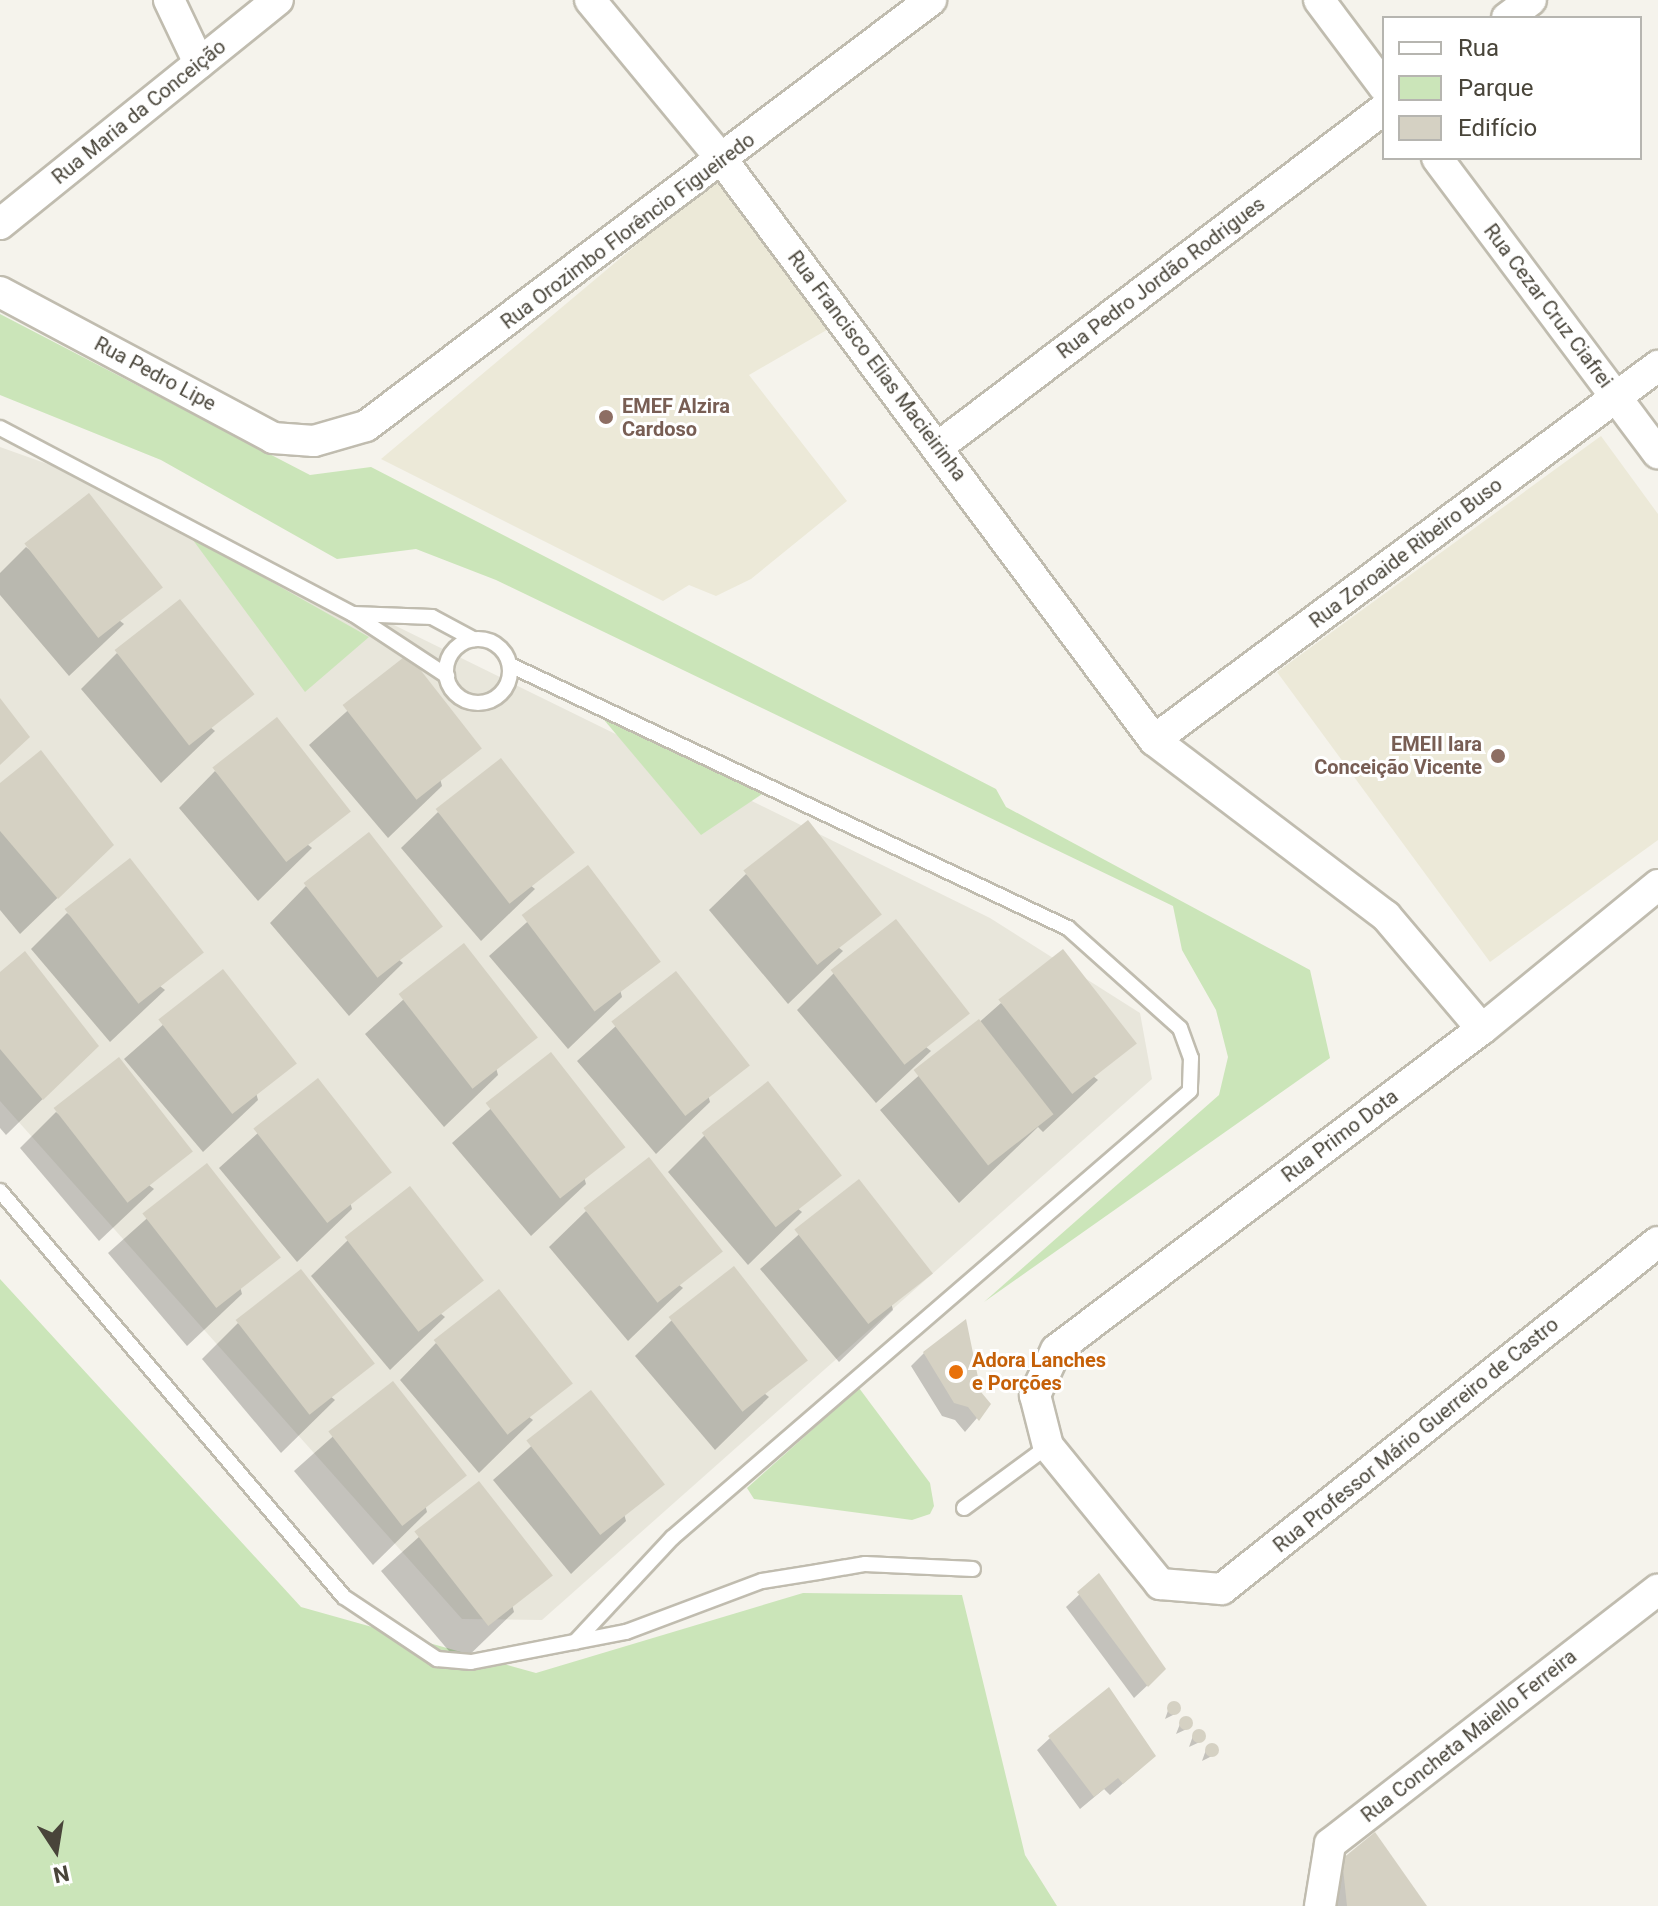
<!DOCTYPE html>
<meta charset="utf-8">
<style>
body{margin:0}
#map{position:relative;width:1658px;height:1906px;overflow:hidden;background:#f5f3ec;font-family:Roboto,sans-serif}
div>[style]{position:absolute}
.residential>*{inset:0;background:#e8e6db}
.education>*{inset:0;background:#ece9d8}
.green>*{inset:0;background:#cbe5b9}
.shadow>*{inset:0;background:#0003}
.building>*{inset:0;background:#d5d1c3;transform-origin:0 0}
.round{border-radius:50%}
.roads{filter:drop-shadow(2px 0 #c0bcaf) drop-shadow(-2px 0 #c0bcaf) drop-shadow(0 2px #c0bcaf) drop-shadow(0 -2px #c0bcaf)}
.lane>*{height:14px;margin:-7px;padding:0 7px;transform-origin:7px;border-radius:7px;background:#fff}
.lane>.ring{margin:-7px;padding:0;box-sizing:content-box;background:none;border:14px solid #fff;border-radius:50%}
.street>*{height:30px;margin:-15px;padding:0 15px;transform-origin:15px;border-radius:15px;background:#fff}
.dots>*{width:22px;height:22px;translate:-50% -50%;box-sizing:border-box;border:4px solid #fff;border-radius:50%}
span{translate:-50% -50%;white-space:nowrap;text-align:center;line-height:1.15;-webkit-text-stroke:6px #fff;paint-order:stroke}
.street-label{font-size:20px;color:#49453a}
.education-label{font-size:20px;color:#785e54;font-weight:700}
.left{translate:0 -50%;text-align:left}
.right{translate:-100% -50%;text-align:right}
.food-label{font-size:20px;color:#c56008;font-weight:700}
.legend{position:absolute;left:1382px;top:16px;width:260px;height:144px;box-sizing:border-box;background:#fff;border:2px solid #b6b5b0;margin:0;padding:10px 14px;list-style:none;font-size:24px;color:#49453a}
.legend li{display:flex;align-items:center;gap:16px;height:40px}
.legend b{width:40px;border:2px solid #b6b5b0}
.north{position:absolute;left:16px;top:1810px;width:80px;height:80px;-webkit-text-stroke:6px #fff;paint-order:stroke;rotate:168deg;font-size:22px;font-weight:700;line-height:32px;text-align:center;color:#49453a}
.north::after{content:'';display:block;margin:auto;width:28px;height:36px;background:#49453a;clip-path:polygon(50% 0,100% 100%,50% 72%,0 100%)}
</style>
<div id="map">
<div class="residential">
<i style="clip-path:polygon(0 447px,115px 488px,990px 918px,1140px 1013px,1152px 1079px,542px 1620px,462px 1619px,0 1101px)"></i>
</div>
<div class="education">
<i style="clip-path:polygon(722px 173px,837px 324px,749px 375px,847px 501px,751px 579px,716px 596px,689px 585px,663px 601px,381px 459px)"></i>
<i style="clip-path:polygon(1601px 436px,1658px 514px,1658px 840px,1490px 962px,1277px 672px)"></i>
</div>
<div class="green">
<i style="clip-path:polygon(0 314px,310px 475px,371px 467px,996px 789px,1006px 807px,1310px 970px,1330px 1058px,984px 1302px,1219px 1095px,1228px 1057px,1216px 1010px,1182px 950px,1173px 906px,496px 580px,416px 549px,337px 559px,161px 460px,0 395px)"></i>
<i style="clip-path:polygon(190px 536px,369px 637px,305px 692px)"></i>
<i style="clip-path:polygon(589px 702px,771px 788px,701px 835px)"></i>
<i style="clip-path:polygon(0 1279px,301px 1607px,536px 1673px,803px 1593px,962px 1595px,1025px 1855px,1057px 1906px,0 1906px)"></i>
<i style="clip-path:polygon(859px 1388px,930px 1483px,934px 1506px,930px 1514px,912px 1520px,754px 1499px,747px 1488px)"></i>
</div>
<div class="shadow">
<i style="clip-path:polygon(26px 547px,124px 624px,69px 676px,0 595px,0 573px)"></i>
<i style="clip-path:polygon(117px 653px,215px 731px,161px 783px,81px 689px)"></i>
<i style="clip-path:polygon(408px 657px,442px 786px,388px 838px,309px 745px)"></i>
<i style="clip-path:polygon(215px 771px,312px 848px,258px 901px,179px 808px)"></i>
<i style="clip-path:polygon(0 786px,75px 881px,20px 934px,0 910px)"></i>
<i style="clip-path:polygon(438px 812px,535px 889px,481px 941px,401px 848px)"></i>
<i style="clip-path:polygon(588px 868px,622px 997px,568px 1049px,489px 956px)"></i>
<i style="clip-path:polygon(746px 874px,843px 951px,788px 1004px,709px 910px)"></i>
<i style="clip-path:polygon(306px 886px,403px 963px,349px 1016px,270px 923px)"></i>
<i style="clip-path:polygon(67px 913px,165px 990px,110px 1042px,31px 949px)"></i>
<i style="clip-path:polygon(463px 946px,498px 1075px,444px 1127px,365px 1034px)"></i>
<i style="clip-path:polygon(223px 972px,258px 1100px,203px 1152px,124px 1059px)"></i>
<i style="clip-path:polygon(675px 973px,710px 1102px,656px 1154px,577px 1061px)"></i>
<i style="clip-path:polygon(834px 973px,931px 1051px,876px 1103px,797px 1010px)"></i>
<i style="clip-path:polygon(0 975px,60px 1082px,6px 1135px,0 1128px)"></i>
<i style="clip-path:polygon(1001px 1003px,1098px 1080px,1043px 1132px,1038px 1127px,959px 1203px,880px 1110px)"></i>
<i style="clip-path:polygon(551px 1055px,586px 1184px,531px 1236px,452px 1143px)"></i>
<i style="clip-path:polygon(317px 1080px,352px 1209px,297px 1262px,219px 1168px)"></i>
<i style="clip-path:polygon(56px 1112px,154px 1189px,99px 1241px,20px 1148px)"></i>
<i style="clip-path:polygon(705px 1135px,802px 1212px,748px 1265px,668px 1172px)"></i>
<i style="clip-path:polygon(207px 1165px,242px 1294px,187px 1346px,108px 1253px)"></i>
<i style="clip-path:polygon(859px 1181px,893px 1310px,839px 1362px,760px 1269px)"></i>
<i style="clip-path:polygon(586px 1211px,683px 1288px,628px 1341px,549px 1247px)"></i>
<i style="clip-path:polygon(348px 1240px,445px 1317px,390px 1370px,311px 1276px)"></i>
<i style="clip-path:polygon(672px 1320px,769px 1397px,715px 1450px,635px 1356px)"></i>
<i style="clip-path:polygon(238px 1323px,335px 1400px,281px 1453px,202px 1359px)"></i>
<i style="clip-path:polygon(436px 1343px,533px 1420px,479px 1473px,400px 1380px)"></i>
<i style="clip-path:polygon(924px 1353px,989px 1404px,965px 1432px,955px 1420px,942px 1416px,911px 1366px)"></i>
<i style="clip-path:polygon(392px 1384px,427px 1512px,373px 1565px,294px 1471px)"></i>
<i style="clip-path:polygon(591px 1393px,626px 1521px,571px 1574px,493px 1480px)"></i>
<i style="clip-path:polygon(479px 1483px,514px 1612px,460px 1664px,381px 1571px)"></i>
<i style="clip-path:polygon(1099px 1576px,1151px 1682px,1134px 1698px,1066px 1607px)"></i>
<i style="clip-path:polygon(1170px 1705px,1178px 1705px,1177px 1713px,1165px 1719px)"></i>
<i style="clip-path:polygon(1182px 1719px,1189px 1720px,1189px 1728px,1176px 1734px)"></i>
<i style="clip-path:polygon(1194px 1733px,1203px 1733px,1202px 1741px,1189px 1747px)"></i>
<i style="clip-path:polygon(1050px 1738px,1141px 1768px,1110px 1795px,1104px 1789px,1080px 1809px,1037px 1750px)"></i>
<i style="clip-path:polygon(1207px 1747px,1215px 1747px,1214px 1755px,1202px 1761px)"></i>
<i style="clip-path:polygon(1343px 1861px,1425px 1906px,1331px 1906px,1330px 1874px)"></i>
</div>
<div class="building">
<i style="left:89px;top:493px;width:120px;height:82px;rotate:52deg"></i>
<i style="left:180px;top:599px;width:121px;height:83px;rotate:52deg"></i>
<i style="left:408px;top:654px;width:120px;height:83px;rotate:52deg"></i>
<i style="clip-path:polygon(0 698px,30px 737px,0 765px)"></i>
<i style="left:277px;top:717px;width:120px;height:82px;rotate:52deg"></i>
<i style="clip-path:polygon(41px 750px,114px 845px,58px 899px,0 831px,0 783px)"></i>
<i style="left:501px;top:758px;width:120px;height:83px;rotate:52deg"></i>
<i style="left:808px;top:820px;width:120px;height:82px;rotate:52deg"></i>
<i style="left:369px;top:832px;width:120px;height:83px;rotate:52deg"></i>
<i style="left:130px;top:858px;width:120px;height:83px;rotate:52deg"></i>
<i style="left:588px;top:865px;width:121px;height:83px;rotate:53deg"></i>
<i style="left:896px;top:919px;width:120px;height:83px;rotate:52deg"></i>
<i style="left:464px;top:943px;width:120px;height:83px;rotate:52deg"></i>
<i style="left:1063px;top:949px;width:120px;height:82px;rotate:52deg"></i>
<i style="clip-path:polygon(25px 951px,99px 1046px,43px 1100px,0 1049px,0 972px)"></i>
<i style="left:223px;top:969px;width:120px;height:82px;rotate:52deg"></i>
<i style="left:676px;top:971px;width:120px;height:82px;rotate:52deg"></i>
<i style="left:979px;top:1019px;width:121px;height:83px;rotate:52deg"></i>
<i style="left:551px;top:1052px;width:121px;height:83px;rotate:52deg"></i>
<i style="left:119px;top:1057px;width:120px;height:83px;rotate:52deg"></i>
<i style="left:318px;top:1078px;width:120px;height:82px;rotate:52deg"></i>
<i style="left:768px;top:1081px;width:120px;height:84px;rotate:52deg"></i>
<i style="left:649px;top:1157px;width:120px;height:83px;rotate:52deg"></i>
<i style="left:207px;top:1163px;width:120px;height:82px;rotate:52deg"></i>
<i style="left:859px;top:1179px;width:120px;height:82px;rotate:52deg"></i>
<i style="left:410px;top:1186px;width:120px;height:83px;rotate:52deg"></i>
<i style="left:734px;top:1266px;width:120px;height:83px;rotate:52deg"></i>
<i style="left:301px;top:1269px;width:120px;height:83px;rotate:52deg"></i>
<i style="left:499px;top:1289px;width:120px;height:83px;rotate:52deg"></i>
<i style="clip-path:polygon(966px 1319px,981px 1392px,991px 1404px,979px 1421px,968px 1407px,954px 1403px,923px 1352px)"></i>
<i style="left:393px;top:1381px;width:120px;height:82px;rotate:52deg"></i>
<i style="left:591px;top:1390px;width:120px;height:82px;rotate:52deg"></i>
<i style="left:479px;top:1481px;width:120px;height:82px;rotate:52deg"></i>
<i style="clip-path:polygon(1099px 1573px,1166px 1669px,1148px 1687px,1077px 1592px)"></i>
<i style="clip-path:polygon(1109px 1687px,1156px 1756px,1123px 1784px,1118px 1778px,1094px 1797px,1048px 1736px)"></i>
<i class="round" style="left:1167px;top:1701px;width:14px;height:14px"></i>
<i class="round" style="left:1179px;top:1716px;width:14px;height:14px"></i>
<i class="round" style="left:1192px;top:1729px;width:14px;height:14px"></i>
<i class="round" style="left:1205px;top:1743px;width:14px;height:14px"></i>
<i style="clip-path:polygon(1375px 1832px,1427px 1906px,1347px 1906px,1342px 1859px)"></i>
</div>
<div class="roads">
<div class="lane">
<i style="left:0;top:428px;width:399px;rotate:27.8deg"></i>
<i style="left:353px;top:614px;width:113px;rotate:33.4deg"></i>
<i style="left:353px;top:614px;width:79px;rotate:2.2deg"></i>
<i style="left:432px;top:617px;width:47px;rotate:28.2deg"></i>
<i class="ring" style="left:446px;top:639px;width:50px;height:50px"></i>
<i style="left:510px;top:665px;width:617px;rotate:25.24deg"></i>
<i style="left:1068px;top:928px;width:150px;rotate:41.8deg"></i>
<i style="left:1180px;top:1028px;width:32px;rotate:70deg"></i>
<i style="left:1191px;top:1058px;width:33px;rotate:92deg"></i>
<i style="left:1190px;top:1091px;width:684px;rotate:139.21deg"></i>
<i style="left:672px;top:1538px;width:142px;rotate:133deg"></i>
<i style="left:0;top:1191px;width:532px;rotate:49.73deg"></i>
<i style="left:344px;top:1597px;width:112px;rotate:33.7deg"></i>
<i style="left:437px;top:1659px;width:34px;rotate:5deg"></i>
<i style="left:471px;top:1662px;width:158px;rotate:-11deg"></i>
<i style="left:626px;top:1632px;width:145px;rotate:-20.6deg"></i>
<i style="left:762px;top:1581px;width:57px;rotate:-9.1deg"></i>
<i style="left:818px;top:1572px;width:48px;rotate:-9.7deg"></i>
<i style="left:865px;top:1564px;width:108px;rotate:2.7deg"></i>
<i style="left:964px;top:1508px;width:104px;rotate:-36.4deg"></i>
</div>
<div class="street">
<i style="left:169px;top:0;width:70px;rotate:64.5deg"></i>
<i style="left:590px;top:0;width:209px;rotate:50.4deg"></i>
<i style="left:723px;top:161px;width:722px;rotate:53.34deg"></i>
<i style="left:1154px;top:740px;width:291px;rotate:37.2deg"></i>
<i style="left:1386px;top:916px;width:148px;rotate:49.7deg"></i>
<i style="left:1319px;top:0;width:109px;rotate:53.2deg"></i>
<i style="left:1507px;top:18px;width:30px;rotate:-37deg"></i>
<i style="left:1437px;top:158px;width:369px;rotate:53.2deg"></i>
<i style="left:0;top:224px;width:357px;rotate:-38.9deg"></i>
<i style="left:0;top:292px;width:310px;rotate:28.1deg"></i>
<i style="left:273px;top:438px;width:41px;rotate:4.2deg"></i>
<i style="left:314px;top:441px;width:54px;rotate:-16.1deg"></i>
<i style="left:366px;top:426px;width:708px;rotate:-37.02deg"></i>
<i style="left:938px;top:447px;width:560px;rotate:-37.16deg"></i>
<i style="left:1154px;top:740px;width:628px;rotate:-36.58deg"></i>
<i style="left:1658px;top:885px;width:227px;rotate:140.7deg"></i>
<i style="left:1482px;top:1029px;width:533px;rotate:143deg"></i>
<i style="left:1056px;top:1350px;width:50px;rotate:115deg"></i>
<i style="left:1035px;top:1395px;width:53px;rotate:75.7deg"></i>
<i style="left:1048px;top:1446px;width:178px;rotate:50.9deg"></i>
<i style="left:1160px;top:1584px;width:62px;rotate:4.6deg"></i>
<i style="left:1222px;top:1589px;width:557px;rotate:-38.52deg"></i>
<i style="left:1320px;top:1906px;width:63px;rotate:-80.8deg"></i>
<i style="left:1330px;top:1844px;width:415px;rotate:-37.8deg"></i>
</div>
</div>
<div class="dots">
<i style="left:606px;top:417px;background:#8d6e63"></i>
<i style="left:1498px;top:756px;background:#8d6e63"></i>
<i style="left:956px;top:1372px;background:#e8710a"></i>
</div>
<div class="street-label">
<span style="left:139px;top:112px;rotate:-39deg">Rua Maria da Conceição</span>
<span style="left:628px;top:231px;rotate:-37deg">Rua Orozimbo Florêncio Figueiredo</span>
<span style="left:1161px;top:278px;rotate:-37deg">Rua Pedro Jordão Rodrigues</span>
<span style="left:1548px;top:306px;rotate:53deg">Rua Cezar Cruz Ciafrei</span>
<span style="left:877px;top:366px;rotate:53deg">Rua Francisco Elias Macieirinha</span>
<span style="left:155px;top:374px;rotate:28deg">Rua Pedro Lipe</span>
<span style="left:1406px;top:553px;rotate:-37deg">Rua Zoroaide Ribeiro Buso</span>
<span style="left:1340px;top:1136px;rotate:-37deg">Rua Primo Dota</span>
<span style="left:1416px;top:1435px;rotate:-39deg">Rua Professor Mário Guerreiro de Castro</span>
<span style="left:1469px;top:1736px;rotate:-38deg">Rua Concheta Maiello Ferreira</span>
</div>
<div class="education-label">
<span class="left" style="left:622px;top:418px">EMEF Alzira<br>Cardoso</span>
<span class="right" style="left:1482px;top:756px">EMEII Iara<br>Conceição Vicente</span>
</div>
<div class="food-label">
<span class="left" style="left:972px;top:1372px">Adora Lanches<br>e Porções</span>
</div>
<ul class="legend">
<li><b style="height:10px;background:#fff"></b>Rua</li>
<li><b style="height:22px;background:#cbe5b9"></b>Parque</li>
<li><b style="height:22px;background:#d5d1c3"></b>Edifício</li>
</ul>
<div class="north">N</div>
</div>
